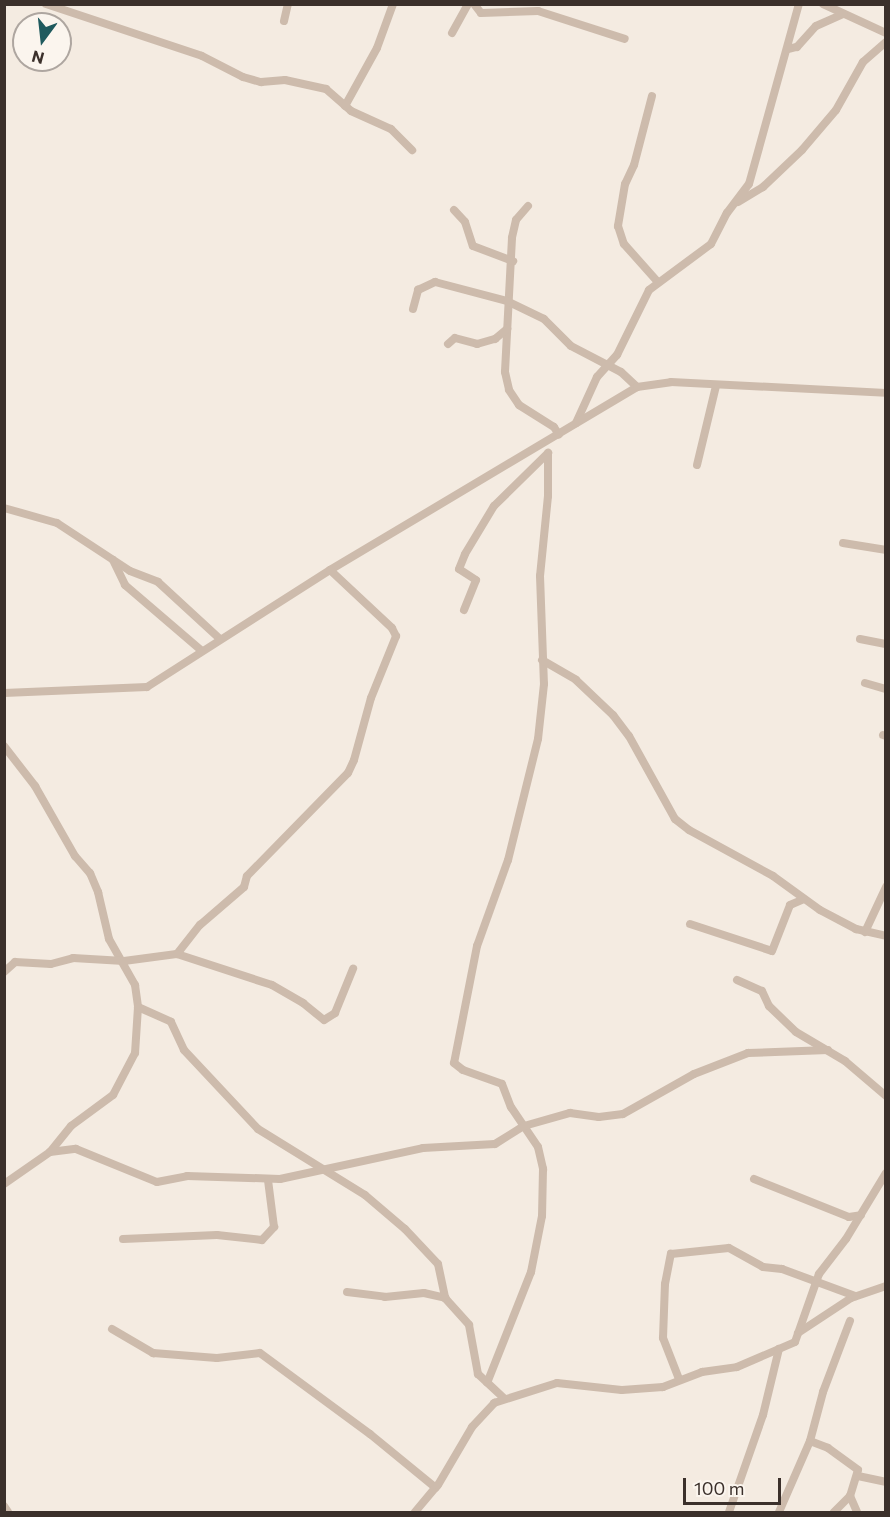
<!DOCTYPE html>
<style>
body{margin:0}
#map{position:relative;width:890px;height:1517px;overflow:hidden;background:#f4ebe1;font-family:Commissioner,sans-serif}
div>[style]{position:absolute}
.street>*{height:8px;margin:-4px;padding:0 4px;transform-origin:4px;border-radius:4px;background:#cdbbac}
span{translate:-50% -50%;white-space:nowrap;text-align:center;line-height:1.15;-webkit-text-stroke:4.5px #fbf5ee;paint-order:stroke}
.frame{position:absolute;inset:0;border:6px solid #3b302b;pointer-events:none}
.north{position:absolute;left:12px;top:12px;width:60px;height:60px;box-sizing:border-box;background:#fbf5ee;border:2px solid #aea6a0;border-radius:50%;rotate:195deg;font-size:16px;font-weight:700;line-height:24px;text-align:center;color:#3b302b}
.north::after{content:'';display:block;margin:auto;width:21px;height:27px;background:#1f5a5e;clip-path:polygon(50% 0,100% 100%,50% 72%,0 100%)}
.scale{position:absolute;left:683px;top:1478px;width:98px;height:27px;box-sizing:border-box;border:3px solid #3b302b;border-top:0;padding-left:8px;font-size:18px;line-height:21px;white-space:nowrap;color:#3b302b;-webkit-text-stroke:4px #fbf5ee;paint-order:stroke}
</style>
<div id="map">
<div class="street">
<i style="left:46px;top:4px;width:164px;rotate:18.4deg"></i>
<i style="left:202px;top:56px;width:46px;rotate:27.1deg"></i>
<i style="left:243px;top:77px;width:19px;rotate:16deg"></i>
<i style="left:261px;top:82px;width:24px;rotate:-5deg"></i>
<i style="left:285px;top:80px;width:42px;rotate:12.4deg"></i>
<i style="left:326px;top:89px;width:33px;rotate:41deg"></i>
<i style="left:351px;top:111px;width:44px;rotate:24.2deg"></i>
<i style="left:391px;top:129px;width:30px;rotate:45deg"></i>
<i style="left:474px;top:4px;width:11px;rotate:52deg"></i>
<i style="left:481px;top:13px;width:57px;rotate:-2deg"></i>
<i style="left:538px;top:11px;width:91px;rotate:17.8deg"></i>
<i style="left:823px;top:4px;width:69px;rotate:24.7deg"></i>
<i style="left:284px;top:21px;width:17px;rotate:-77deg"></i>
<i style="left:452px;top:33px;width:33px;rotate:-61deg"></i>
<i style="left:788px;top:49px;width:9px;rotate:-13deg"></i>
<i style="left:797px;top:47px;width:28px;rotate:-48deg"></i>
<i style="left:816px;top:26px;width:30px;rotate:-24deg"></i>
<i style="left:652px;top:96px;width:71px;rotate:104.6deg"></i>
<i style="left:634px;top:165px;width:21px;rotate:115deg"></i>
<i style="left:625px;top:184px;width:43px;rotate:99.5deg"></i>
<i style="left:618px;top:226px;width:19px;rotate:72deg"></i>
<i style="left:624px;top:244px;width:50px;rotate:48.3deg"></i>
<i style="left:345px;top:106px;width:66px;rotate:-61.1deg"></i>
<i style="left:377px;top:48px;width:47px;rotate:-70deg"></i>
<i style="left:738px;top:202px;width:29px;rotate:-31deg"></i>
<i style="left:763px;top:187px;width:54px;rotate:-43.5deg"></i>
<i style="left:802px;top:150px;width:52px;rotate:-49.6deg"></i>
<i style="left:836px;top:110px;width:55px;rotate:-60.6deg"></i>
<i style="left:863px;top:62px;width:30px;rotate:-41deg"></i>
<i style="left:528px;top:206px;width:18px;rotate:131deg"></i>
<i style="left:516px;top:220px;width:18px;rotate:103deg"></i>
<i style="left:512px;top:238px;width:134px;rotate:93deg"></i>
<i style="left:505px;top:372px;width:18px;rotate:77deg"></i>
<i style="left:509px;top:390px;width:18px;rotate:56deg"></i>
<i style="left:519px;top:405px;width:41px;rotate:32.2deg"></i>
<i style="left:554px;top:427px;width:9px;rotate:58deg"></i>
<i style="left:454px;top:210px;width:16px;rotate:47deg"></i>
<i style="left:465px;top:222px;width:25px;rotate:72deg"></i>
<i style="left:473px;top:246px;width:43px;rotate:20.6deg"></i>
<i style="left:413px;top:309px;width:20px;rotate:-75deg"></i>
<i style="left:418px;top:290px;width:19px;rotate:-25deg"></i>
<i style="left:435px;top:282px;width:74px;rotate:14.8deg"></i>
<i style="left:507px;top:301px;width:41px;rotate:25.9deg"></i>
<i style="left:544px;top:319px;width:38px;rotate:45deg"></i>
<i style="left:571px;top:346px;width:56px;rotate:27.5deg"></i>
<i style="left:621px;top:372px;width:22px;rotate:43deg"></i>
<i style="left:448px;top:344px;width:9px;rotate:-41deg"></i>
<i style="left:455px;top:338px;width:23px;rotate:15deg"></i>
<i style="left:477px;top:344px;width:19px;rotate:-16deg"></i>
<i style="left:495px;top:339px;width:16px;rotate:-40deg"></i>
<i style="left:576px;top:423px;width:51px;rotate:-65.5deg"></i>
<i style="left:597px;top:377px;width:30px;rotate:-48deg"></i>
<i style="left:617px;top:355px;width:72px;rotate:-63.8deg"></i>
<i style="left:649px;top:290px;width:77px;rotate:-36.6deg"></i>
<i style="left:711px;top:244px;width:35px;rotate:-63deg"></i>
<i style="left:727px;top:213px;width:36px;rotate:-53deg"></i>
<i style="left:749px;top:184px;width:187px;rotate:-74.5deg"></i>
<i style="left:697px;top:465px;width:81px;rotate:-76.5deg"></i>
<i style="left:4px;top:508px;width:55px;rotate:15.8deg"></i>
<i style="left:57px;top:523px;width:87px;rotate:33.3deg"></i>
<i style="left:130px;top:571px;width:30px;rotate:21deg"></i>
<i style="left:158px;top:582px;width:84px;rotate:42.6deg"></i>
<i style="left:843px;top:543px;width:44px;rotate:9.2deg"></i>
<i style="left:113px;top:560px;width:28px;rotate:64deg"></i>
<i style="left:125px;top:585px;width:101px;rotate:40.6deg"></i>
<i style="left:464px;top:610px;width:32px;rotate:-68deg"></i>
<i style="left:476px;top:580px;width:20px;rotate:-147deg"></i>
<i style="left:459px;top:569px;width:16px;rotate:-68deg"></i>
<i style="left:465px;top:554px;width:56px;rotate:-58.9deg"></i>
<i style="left:494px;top:506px;width:76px;rotate:-44.5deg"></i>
<i style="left:548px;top:453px;width:43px;rotate:90deg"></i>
<i style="left:548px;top:496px;width:80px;rotate:95.7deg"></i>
<i style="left:540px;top:576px;width:108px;rotate:87.9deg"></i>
<i style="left:544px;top:684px;width:55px;rotate:96.2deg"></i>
<i style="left:538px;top:739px;width:125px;rotate:103.9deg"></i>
<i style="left:508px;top:860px;width:91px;rotate:109.8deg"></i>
<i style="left:477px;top:946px;width:119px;rotate:101.1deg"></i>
<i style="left:454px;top:1063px;width:11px;rotate:38deg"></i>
<i style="left:463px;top:1070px;width:41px;rotate:19.7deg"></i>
<i style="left:502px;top:1084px;width:25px;rotate:69deg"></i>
<i style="left:511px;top:1107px;width:48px;rotate:56deg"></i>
<i style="left:538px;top:1147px;width:23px;rotate:77deg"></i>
<i style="left:543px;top:1169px;width:47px;rotate:91.2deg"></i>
<i style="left:542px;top:1216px;width:57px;rotate:101.1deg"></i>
<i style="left:531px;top:1272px;width:119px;rotate:111.6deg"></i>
<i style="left:860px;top:639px;width:26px;rotate:11deg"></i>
<i style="left:542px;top:660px;width:39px;rotate:30deg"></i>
<i style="left:576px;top:680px;width:51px;rotate:43.4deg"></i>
<i style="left:613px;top:715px;width:26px;rotate:53deg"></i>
<i style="left:629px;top:736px;width:95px;rotate:61deg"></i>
<i style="left:675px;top:819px;width:18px;rotate:38deg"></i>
<i style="left:689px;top:830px;width:96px;rotate:28.7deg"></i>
<i style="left:773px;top:876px;width:58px;rotate:35.9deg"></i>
<i style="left:820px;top:910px;width:41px;rotate:27.8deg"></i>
<i style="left:856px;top:929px;width:31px;rotate:13deg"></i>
<i style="left:865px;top:683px;width:22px;rotate:16deg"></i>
<i style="left:4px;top:693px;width:143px;rotate:-2.4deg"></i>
<i style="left:147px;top:687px;width:217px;rotate:-32.6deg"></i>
<i style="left:330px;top:570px;width:357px;rotate:-30.8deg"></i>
<i style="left:637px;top:387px;width:34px;rotate:-8deg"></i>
<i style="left:671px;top:382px;width:215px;rotate:2.9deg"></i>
<i style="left:883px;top:735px;width:3px;rotate:18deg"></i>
<i style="left:4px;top:746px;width:51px;rotate:52.2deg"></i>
<i style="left:35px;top:786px;width:81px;rotate:60.3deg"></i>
<i style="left:75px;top:856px;width:23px;rotate:49deg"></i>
<i style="left:90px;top:873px;width:21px;rotate:67deg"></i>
<i style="left:98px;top:892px;width:48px;rotate:76.8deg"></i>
<i style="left:109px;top:939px;width:53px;rotate:60.5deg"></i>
<i style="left:135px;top:985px;width:22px;rotate:82deg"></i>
<i style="left:138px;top:1007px;width:46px;rotate:93.7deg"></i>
<i style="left:135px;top:1053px;width:47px;rotate:117.6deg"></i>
<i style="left:113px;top:1095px;width:52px;rotate:143.6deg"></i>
<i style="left:71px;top:1126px;width:33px;rotate:129deg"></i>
<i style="left:50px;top:1152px;width:56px;rotate:145.2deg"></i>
<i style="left:690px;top:924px;width:86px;rotate:18.2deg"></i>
<i style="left:772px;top:951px;width:49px;rotate:-68.6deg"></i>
<i style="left:790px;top:905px;width:15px;rotate:-23deg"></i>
<i style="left:865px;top:932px;width:50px;rotate:-65deg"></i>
<i style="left:177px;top:954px;width:37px;rotate:-52deg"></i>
<i style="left:200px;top:925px;width:58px;rotate:-40.8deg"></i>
<i style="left:244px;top:887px;width:11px;rotate:-75deg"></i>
<i style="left:247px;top:876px;width:144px;rotate:-45.6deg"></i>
<i style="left:348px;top:773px;width:14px;rotate:-65deg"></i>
<i style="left:354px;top:760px;width:64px;rotate:-74.7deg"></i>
<i style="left:371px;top:698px;width:67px;rotate:-68deg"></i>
<i style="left:396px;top:636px;width:9px;rotate:-117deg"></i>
<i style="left:392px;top:628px;width:85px;rotate:-136.9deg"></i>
<i style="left:4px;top:972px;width:15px;rotate:-42deg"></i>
<i style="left:15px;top:962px;width:36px;rotate:3deg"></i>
<i style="left:51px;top:964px;width:23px;rotate:-15deg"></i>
<i style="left:73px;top:958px;width:51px;rotate:3.4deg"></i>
<i style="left:124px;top:961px;width:53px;rotate:-7.5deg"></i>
<i style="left:177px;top:954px;width:100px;rotate:18.1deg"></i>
<i style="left:272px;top:985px;width:36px;rotate:30deg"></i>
<i style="left:303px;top:1003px;width:27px;rotate:39deg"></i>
<i style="left:324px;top:1020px;width:13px;rotate:-32deg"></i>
<i style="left:335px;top:1013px;width:48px;rotate:-67.8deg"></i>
<i style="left:737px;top:980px;width:27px;rotate:24deg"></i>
<i style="left:762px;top:991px;width:17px;rotate:65deg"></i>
<i style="left:769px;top:1006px;width:37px;rotate:44deg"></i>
<i style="left:796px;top:1032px;width:57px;rotate:30.6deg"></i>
<i style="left:845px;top:1061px;width:54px;rotate:40.5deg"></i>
<i style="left:138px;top:1007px;width:36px;rotate:24deg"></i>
<i style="left:171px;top:1022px;width:31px;rotate:65deg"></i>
<i style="left:184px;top:1050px;width:108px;rotate:46.9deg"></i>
<i style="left:258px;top:1129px;width:126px;rotate:31.7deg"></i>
<i style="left:365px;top:1195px;width:52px;rotate:40.4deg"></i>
<i style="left:405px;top:1229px;width:48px;rotate:46.7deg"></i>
<i style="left:438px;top:1264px;width:35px;rotate:78deg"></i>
<i style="left:50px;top:1152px;width:26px;rotate:-7deg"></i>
<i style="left:76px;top:1149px;width:87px;rotate:22.2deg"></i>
<i style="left:157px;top:1182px;width:31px;rotate:-11deg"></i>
<i style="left:187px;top:1176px;width:93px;rotate:1.8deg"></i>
<i style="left:280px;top:1179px;width:146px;rotate:-12.2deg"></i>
<i style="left:423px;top:1148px;width:72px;rotate:-3.2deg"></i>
<i style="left:495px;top:1144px;width:34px;rotate:-32deg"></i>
<i style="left:524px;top:1126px;width:48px;rotate:-15.8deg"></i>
<i style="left:570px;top:1113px;width:29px;rotate:8deg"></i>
<i style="left:599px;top:1117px;width:24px;rotate:-7deg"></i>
<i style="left:623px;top:1114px;width:81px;rotate:-29.4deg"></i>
<i style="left:694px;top:1074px;width:58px;rotate:-21.3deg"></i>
<i style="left:748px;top:1053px;width:80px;rotate:-2.1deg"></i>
<i style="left:754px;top:1179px;width:102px;rotate:21.8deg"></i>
<i style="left:849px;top:1217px;width:12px;rotate:-9deg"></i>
<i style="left:123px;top:1239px;width:94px;rotate:-2.4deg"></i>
<i style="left:217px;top:1235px;width:45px;rotate:6.3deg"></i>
<i style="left:262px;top:1240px;width:18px;rotate:-47deg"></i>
<i style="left:274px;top:1227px;width:47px;rotate:-97.3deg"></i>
<i style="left:347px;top:1292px;width:38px;rotate:7deg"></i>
<i style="left:385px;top:1297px;width:39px;rotate:-6deg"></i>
<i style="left:424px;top:1293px;width:22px;rotate:13deg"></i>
<i style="left:445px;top:1298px;width:36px;rotate:48deg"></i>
<i style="left:469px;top:1325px;width:50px;rotate:79.6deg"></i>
<i style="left:478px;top:1374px;width:35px;rotate:43deg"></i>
<i style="left:112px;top:1329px;width:48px;rotate:30.3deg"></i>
<i style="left:153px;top:1353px;width:64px;rotate:4.5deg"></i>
<i style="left:217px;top:1358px;width:43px;rotate:-6.6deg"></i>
<i style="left:260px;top:1353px;width:137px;rotate:36.4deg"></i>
<i style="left:370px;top:1434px;width:85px;rotate:39.3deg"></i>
<i style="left:798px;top:1333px;width:64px;rotate:-33.4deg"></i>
<i style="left:851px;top:1298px;width:37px;rotate:-19deg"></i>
<i style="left:679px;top:1379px;width:44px;rotate:-111.3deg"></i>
<i style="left:663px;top:1338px;width:54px;rotate:-87.9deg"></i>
<i style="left:665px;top:1284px;width:31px;rotate:-79deg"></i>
<i style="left:671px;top:1254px;width:58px;rotate:-5.9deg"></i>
<i style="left:729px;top:1248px;width:39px;rotate:29deg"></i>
<i style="left:763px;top:1267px;width:19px;rotate:6deg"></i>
<i style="left:782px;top:1269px;width:78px;rotate:20.3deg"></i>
<i style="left:810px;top:1441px;width:19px;rotate:21deg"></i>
<i style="left:828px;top:1448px;width:37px;rotate:36deg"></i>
<i style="left:858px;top:1470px;width:27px;rotate:107deg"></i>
<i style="left:850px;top:1496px;width:23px;rotate:135deg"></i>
<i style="left:858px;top:1476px;width:29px;rotate:12deg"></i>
<i style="left:850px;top:1496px;width:17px;rotate:66deg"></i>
<i style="left:4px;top:1506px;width:7px;rotate:56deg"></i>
<i style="left:415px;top:1512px;width:35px;rotate:-50deg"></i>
<i style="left:438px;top:1485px;width:67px;rotate:-59.6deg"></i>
<i style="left:472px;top:1427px;width:33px;rotate:-47deg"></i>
<i style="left:494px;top:1403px;width:66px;rotate:-17.6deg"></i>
<i style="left:557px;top:1383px;width:65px;rotate:6.1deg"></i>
<i style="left:622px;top:1390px;width:41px;rotate:-4.2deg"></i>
<i style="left:663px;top:1387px;width:42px;rotate:-21deg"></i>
<i style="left:702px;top:1372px;width:35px;rotate:-8deg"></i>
<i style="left:737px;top:1367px;width:63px;rotate:-23.3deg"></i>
<i style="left:795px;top:1342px;width:72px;rotate:-70.6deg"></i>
<i style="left:819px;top:1274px;width:44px;rotate:-52.4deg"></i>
<i style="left:846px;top:1239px;width:77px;rotate:-58.8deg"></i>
<i style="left:729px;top:1512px;width:103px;rotate:-70.7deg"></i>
<i style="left:763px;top:1415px;width:68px;rotate:-76.4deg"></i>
<i style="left:779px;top:1512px;width:77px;rotate:-66.4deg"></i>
<i style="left:810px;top:1441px;width:51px;rotate:-75.1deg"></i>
<i style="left:823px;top:1392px;width:76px;rotate:-69.2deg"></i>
</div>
<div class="frame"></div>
<div class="north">N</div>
<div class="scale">100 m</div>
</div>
